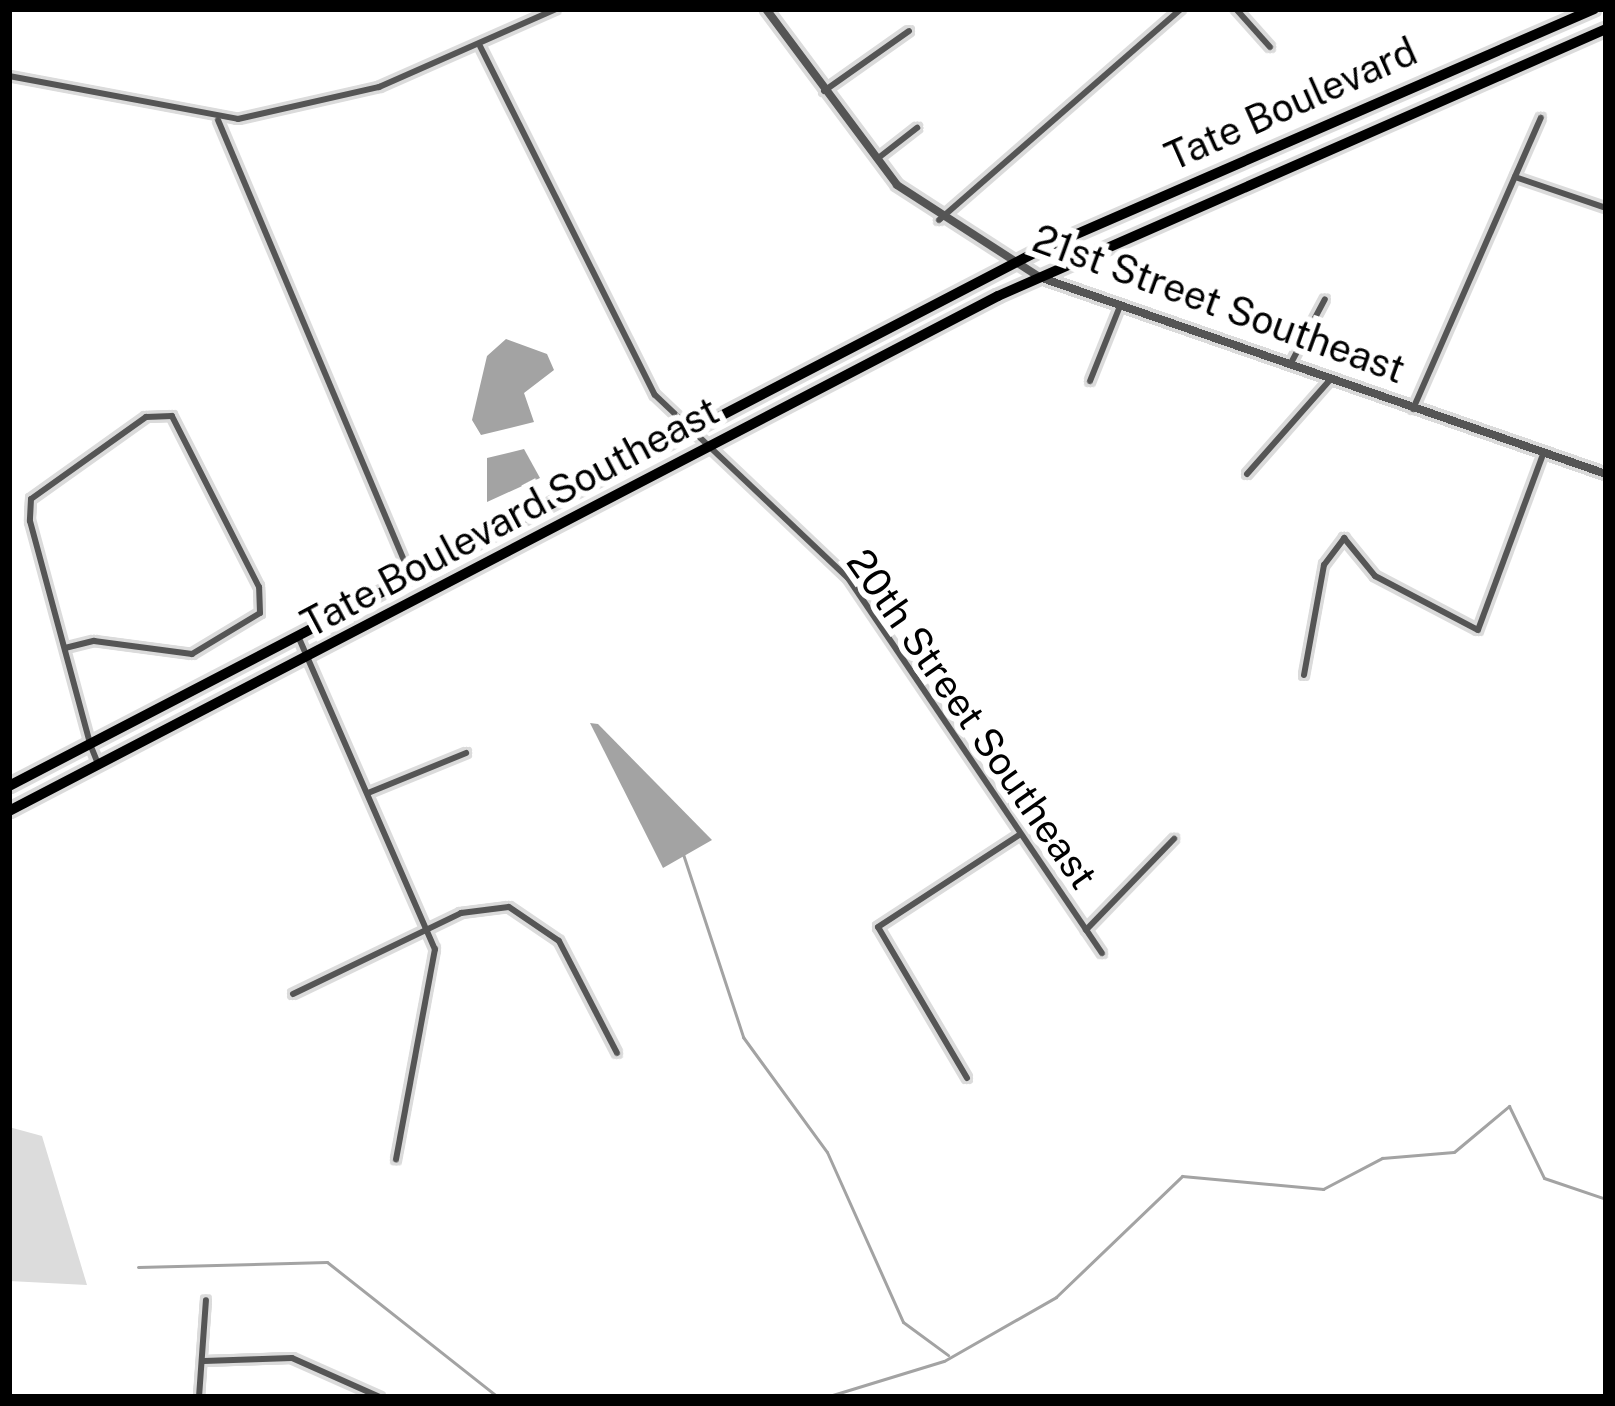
<!DOCTYPE html>
<style>
body{margin:0}
#map{position:relative;width:1615px;height:1406px;overflow:hidden;background:#fff;font-family:"Public Sans",sans-serif}
div>[style]{position:absolute}
.green>*{inset:0;background:#dcdcdc}
.water>*{inset:0;background:#a3a3a3}
.stream>*{height:3px;margin:-1.5px;padding:0 1.5px;transform-origin:1.5px;border-radius:1.5px;background:#a3a3a3}
.roads{filter:drop-shadow(3px 0 #dbdbdb) drop-shadow(-3px 0 #dbdbdb) drop-shadow(0 3px #dbdbdb) drop-shadow(0 -3px #dbdbdb)}
.minor>*{height:6px;margin:-3px;padding:0 3px;transform-origin:3px;border-radius:3px;background:#555}
.tertiary>*{height:8px;margin:-4px;padding:0 4px;transform-origin:4px;border-radius:4px;background:#555}
.primary>*{height:10px;margin:-5px;padding:0 5px;transform-origin:5px;border-radius:5px;background:#000}
.rail>*{height:3px;margin-top:-1.5px;transform-origin:0;background:repeating-linear-gradient(90deg,#000 0 18px,transparent 0 24px)}
span{translate:-50% -50%;white-space:nowrap;text-align:center;line-height:1.15;-webkit-text-stroke:12px #fff;paint-order:stroke}
.street-label{font-size:39px;color:#000}
.frame{position:absolute;inset:0;border:12px solid #000;pointer-events:none}
</style>
<div id="map">
<div class="green">
<i style="clip-path:polygon(9px 1127px,42px 1136px,87px 1285px,9px 1281px)"></i>
</div>
<div class="water">
<i style="clip-path:polygon(506px 339px,547px 354px,554px 370px,524px 393px,534px 422px,481px 435px,472px 420px,487px 356px)"></i>
<i style="clip-path:polygon(524px 449px,540px 478px,487px 502px,487px 458px)"></i>
<i style="clip-path:polygon(590px 723px,598px 724px,712px 840px,663px 868px)"></i>
</div>
<div class="stream">
<i style="left:683px;top:854px;width:193px;rotate:71.8deg"></i>
<i style="left:743px;top:1037px;width:142px;rotate:53.9deg"></i>
<i style="left:827px;top:1152px;width:186px;rotate:65.9deg"></i>
<i style="left:903px;top:1322px;width:56px;rotate:36.3deg"></i>
<i style="left:138px;top:1267px;width:189px;rotate:-1.5deg"></i>
<i style="left:327px;top:1262px;width:218px;rotate:38.3deg"></i>
<i style="left:826px;top:1397px;width:123px;rotate:-17deg"></i>
<i style="left:944px;top:1361px;width:129px;rotate:-29.7deg"></i>
<i style="left:1056px;top:1297px;width:175px;rotate:-43.8deg"></i>
<i style="left:1182px;top:1176px;width:142px;rotate:5.3deg"></i>
<i style="left:1323px;top:1189px;width:67px;rotate:-27.7deg"></i>
<i style="left:1382px;top:1158px;width:72px;rotate:-4.8deg"></i>
<i style="left:1454px;top:1152px;width:72px;rotate:-39.9deg"></i>
<i style="left:1509px;top:1106px;width:80px;rotate:64.1deg"></i>
<i style="left:1544px;top:1178px;width:65px;rotate:18.7deg"></i>
</div>
<div class="roads">
<div class="minor">
<i style="left:1236px;top:9px;width:51px;rotate:48.2deg"></i>
<i style="left:480px;top:46px;width:390px;rotate:63.4deg"></i>
<i style="left:655px;top:395px;width:266px;rotate:43.5deg"></i>
<i style="left:848px;top:578px;width:453px;rotate:55.9deg"></i>
<i style="left:9px;top:76px;width:233px;rotate:10.6deg"></i>
<i style="left:238px;top:119px;width:145px;rotate:-12.8deg"></i>
<i style="left:379px;top:87px;width:193px;rotate:-23.8deg"></i>
<i style="left:824px;top:91px;width:104px;rotate:-35.2deg"></i>
<i style="left:218px;top:120px;width:494px;rotate:67.1deg"></i>
<i style="left:877px;top:159px;width:51px;rotate:-37.8deg"></i>
<i style="left:1515px;top:177px;width:96px;rotate:18.8deg"></i>
<i style="left:939px;top:220px;width:321px;rotate:-41.1deg"></i>
<i style="left:1291px;top:363px;width:72px;rotate:-62deg"></i>
<i style="left:1090px;top:381px;width:81px;rotate:-68.2deg"></i>
<i style="left:1413px;top:409px;width:318px;rotate:-66.3deg"></i>
<i style="left:1247px;top:474px;width:124px;rotate:-48.6deg"></i>
<i style="left:298px;top:636px;width:342px;rotate:66.4deg"></i>
<i style="left:435px;top:949px;width:214px;rotate:100.5deg"></i>
<i style="left:65px;top:648px;width:30px;rotate:-14deg"></i>
<i style="left:94px;top:641px;width:99px;rotate:7.6deg"></i>
<i style="left:192px;top:654px;width:79px;rotate:-31.1deg"></i>
<i style="left:260px;top:613px;width:26px;rotate:-92deg"></i>
<i style="left:259px;top:587px;width:192px;rotate:-117deg"></i>
<i style="left:172px;top:416px;width:26px;rotate:178deg"></i>
<i style="left:146px;top:417px;width:141px;rotate:144.5deg"></i>
<i style="left:31px;top:499px;width:22px;rotate:93deg"></i>
<i style="left:30px;top:521px;width:231px;rotate:74.9deg"></i>
<i style="left:90px;top:744px;width:22px;rotate:68deg"></i>
<i style="left:1304px;top:675px;width:112px;rotate:-79.7deg"></i>
<i style="left:1324px;top:565px;width:34px;rotate:-53deg"></i>
<i style="left:1344px;top:538px;width:49px;rotate:50.8deg"></i>
<i style="left:1375px;top:576px;width:116px;rotate:27.7deg"></i>
<i style="left:1478px;top:630px;width:188px;rotate:-69.7deg"></i>
<i style="left:368px;top:793px;width:106px;rotate:-22.2deg"></i>
<i style="left:1086px;top:930px;width:127px;rotate:-46deg"></i>
<i style="left:293px;top:994px;width:187px;rotate:-25.7deg"></i>
<i style="left:461px;top:913px;width:48px;rotate:-7.1deg"></i>
<i style="left:509px;top:907px;width:60px;rotate:34.2deg"></i>
<i style="left:559px;top:941px;width:126px;rotate:62.6deg"></i>
<i style="left:967px;top:1078px;width:175px;rotate:-120.5deg"></i>
<i style="left:878px;top:927px;width:168px;rotate:-33.1deg"></i>
<i style="left:204px;top:1361px;width:88px;rotate:-2deg"></i>
<i style="left:292px;top:1358px;width:96px;rotate:23.9deg"></i>
<i style="left:199px;top:1397px;width:97px;rotate:-85.9deg"></i>
</div>
<div class="tertiary">
<i style="left:766px;top:9px;width:219px;rotate:53.3deg"></i>
<i style="left:897px;top:185px;width:169px;rotate:32.9deg"></i>
<i style="left:1039px;top:277px;width:600px;rotate:19.16deg"></i>
</div>
<div class="primary">
<i style="left:9px;top:786px;width:1162px;rotate:-27.47deg"></i>
<i style="left:1040px;top:250px;width:604px;rotate:-23.51deg"></i>
<i style="left:9px;top:811px;width:1115px;rotate:-27.51deg"></i>
<i style="left:998px;top:296px;width:664px;rotate:-23.71deg"></i>
</div>
</div>
<div class="rail">
<i style="left:80px;top:9px;width:208px"></i>
</div>
<div class="street-label">
<span style="left:1291px;top:104px;rotate:-24deg">Tate Boulevard</span>
<span style="left:1219px;top:304px;rotate:20deg">21st Street Southeast</span>
<span style="left:510px;top:517px;rotate:-28deg">Tate Boulevard Southeast</span>
<span style="left:972px;top:719px;rotate:55deg">20th Street Southeast</span>
</div>
<div class="frame"></div>
</div>
